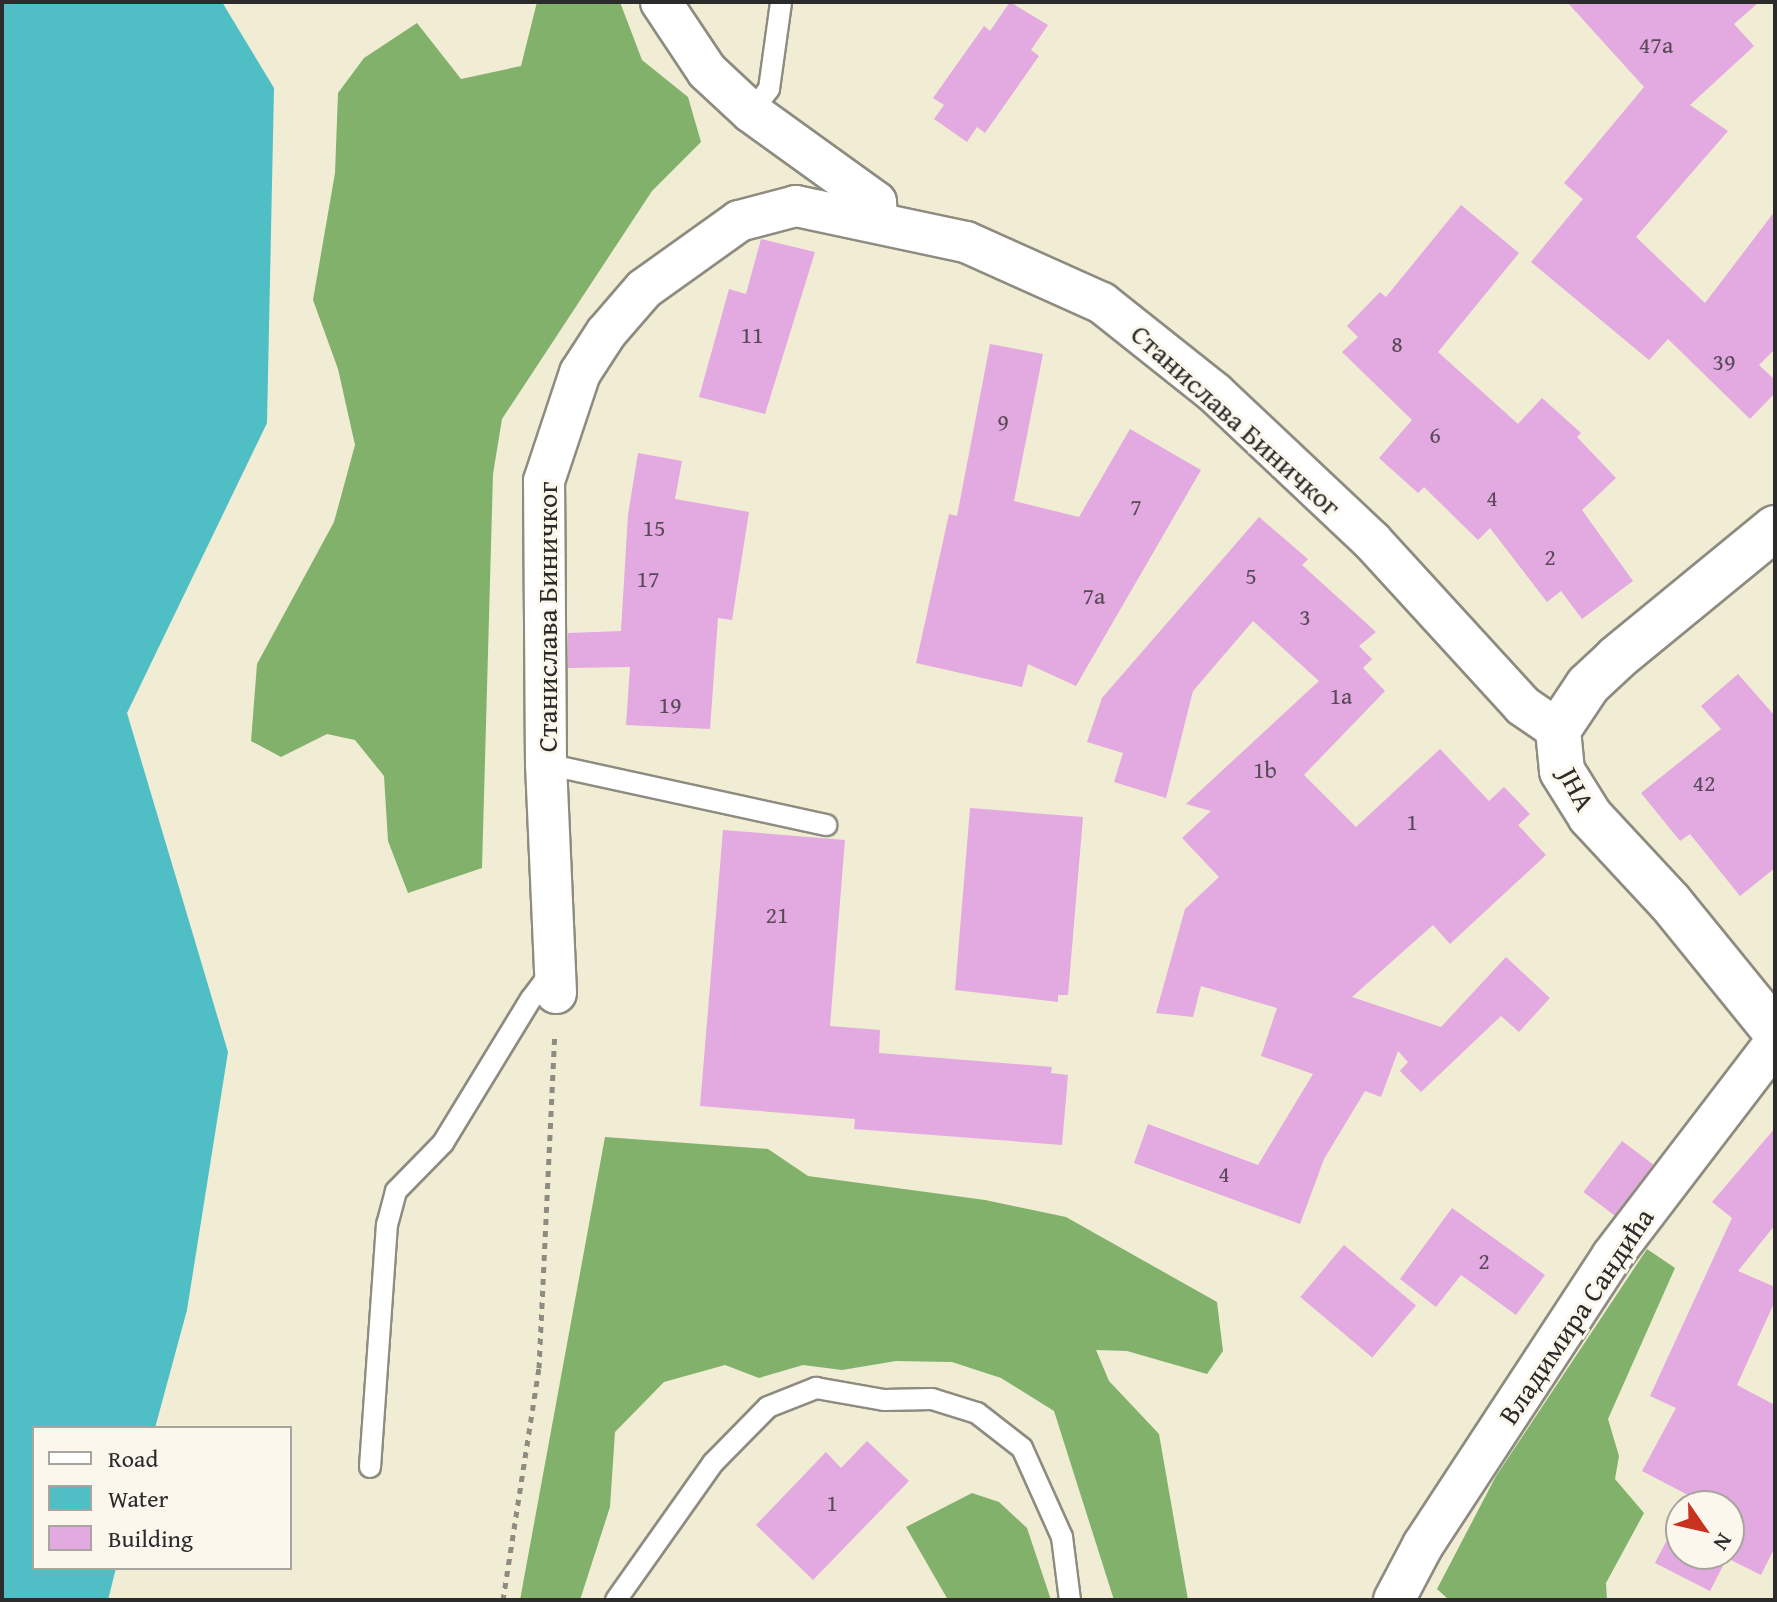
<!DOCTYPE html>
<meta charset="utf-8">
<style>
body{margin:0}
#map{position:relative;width:1777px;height:1602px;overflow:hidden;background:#f1ecd4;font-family:"Gentium Book Plus",serif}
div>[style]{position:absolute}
.forest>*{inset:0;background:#81b16b}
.water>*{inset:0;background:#50bec5}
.building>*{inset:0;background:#e3a9e1;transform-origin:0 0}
.path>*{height:5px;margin-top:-2.5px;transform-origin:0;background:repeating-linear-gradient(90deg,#8e8c80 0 6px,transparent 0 12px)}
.roads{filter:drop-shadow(2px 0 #8e8c80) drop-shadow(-2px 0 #8e8c80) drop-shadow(0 2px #8e8c80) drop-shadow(0 -2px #8e8c80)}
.lane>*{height:20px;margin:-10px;padding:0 10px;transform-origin:10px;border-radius:10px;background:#fff}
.street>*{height:40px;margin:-20px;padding:0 20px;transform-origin:20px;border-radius:20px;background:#fff}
.secondary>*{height:44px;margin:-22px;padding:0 22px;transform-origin:22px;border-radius:22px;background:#fff}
span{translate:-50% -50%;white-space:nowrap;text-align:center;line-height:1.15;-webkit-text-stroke:6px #fbf7ec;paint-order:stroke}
.number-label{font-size:24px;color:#594a58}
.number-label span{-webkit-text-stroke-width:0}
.street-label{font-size:28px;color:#2b2b2b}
.frame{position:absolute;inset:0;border:4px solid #2b2b2b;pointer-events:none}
.legend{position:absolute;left:32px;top:1426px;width:260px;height:144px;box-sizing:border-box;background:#fbf7ec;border:2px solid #a8a59f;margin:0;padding:10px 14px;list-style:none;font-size:24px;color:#2b2b2b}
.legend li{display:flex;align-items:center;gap:16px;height:40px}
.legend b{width:40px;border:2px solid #a8a59f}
.north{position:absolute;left:1665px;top:1490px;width:80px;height:80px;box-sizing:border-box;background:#fbf7ec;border:2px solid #a8a59f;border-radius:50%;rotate:124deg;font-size:22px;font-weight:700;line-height:32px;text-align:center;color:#2b2b2b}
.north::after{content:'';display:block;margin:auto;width:28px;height:36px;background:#c8321e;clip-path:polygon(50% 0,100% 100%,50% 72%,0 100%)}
</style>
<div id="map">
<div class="forest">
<i style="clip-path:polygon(537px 2px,620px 2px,642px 60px,688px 97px,701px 142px,652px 191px,502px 419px,493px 474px,482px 868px,408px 893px,388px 841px,384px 776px,355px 740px,327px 734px,281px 757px,251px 741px,257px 664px,334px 522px,355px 445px,338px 369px,313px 300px,335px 173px,338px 93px,364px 58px,417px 23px,461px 79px,521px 66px)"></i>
<i style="clip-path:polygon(605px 1137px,768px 1149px,808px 1176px,985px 1200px,1066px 1217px,1217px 1302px,1223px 1351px,1207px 1374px,1127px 1351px,1096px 1350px,1109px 1381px,1159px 1434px,1188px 1600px,1114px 1600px,1054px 1411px,1001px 1378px,952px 1362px,896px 1361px,842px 1370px,803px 1365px,759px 1378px,725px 1365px,664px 1382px,615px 1432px,610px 1507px,580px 1600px,520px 1600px)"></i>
<i style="clip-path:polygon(1647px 1249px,1675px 1268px,1608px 1419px,1619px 1456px,1615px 1479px,1644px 1513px,1606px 1583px,1607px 1600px,1449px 1600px,1437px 1589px,1496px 1476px)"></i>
<i style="clip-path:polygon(972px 1493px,999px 1502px,1027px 1528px,1051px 1600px,948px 1600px,906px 1527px)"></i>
</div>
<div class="water">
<i style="clip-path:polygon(2px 2px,222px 2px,274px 88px,267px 423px,127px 713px,228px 1052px,187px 1310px,155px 1428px,34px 1428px,34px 1568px,116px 1568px,108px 1600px,2px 1600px)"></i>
</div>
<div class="building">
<i style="clip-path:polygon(1010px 2px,1048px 25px,1031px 50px,1039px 56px,985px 133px,977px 127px,967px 142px,934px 119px,944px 105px,933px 98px,984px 26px,990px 31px)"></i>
<i style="clip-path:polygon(1567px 2px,1759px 2px,1734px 24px,1754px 46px,1690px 105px,1728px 131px,1636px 237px,1705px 303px,1775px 211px,1775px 349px,1759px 365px,1775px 380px,1775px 393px,1750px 419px,1668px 339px,1649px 360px,1531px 262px,1583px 199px,1564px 183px,1644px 87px)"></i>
<i style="clip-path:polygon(1461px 205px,1519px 253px,1438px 352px,1518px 424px,1542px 398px,1581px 433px,1577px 437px,1616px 478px,1582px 510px,1633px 581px,1582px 619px,1561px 591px,1547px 602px,1490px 528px,1478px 540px,1424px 487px,1418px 493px,1379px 458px,1412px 420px,1342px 352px,1358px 337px,1347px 326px,1380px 292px,1386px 297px)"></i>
<i style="clip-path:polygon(761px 239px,815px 252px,765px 414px,699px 397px,729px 289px,746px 294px)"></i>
<i style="clip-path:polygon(990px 344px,1043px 354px,1014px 501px,1079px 517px,1130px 429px,1201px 470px,1076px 686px,1028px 664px,1022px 687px,916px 663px,949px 514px,957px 516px)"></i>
<i style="clip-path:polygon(638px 453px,682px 461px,675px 499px,749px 512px,732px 620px,718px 618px,710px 729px,626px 725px,630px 667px,568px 668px,568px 633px,621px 631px,628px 515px)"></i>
<i style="clip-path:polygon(1259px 517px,1308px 559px,1302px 565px,1376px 632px,1359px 646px,1372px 659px,1363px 668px,1385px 691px,1304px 775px,1356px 827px,1440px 749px,1489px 801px,1504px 787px,1530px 814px,1518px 825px,1546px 855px,1450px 944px,1433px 925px,1352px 997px,1441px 1027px,1506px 957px,1550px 998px,1519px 1032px,1501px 1016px,1421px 1092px,1400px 1071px,1408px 1062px,1398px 1051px,1381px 1097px,1365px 1091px,1324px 1159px,1300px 1224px,1134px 1163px,1148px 1124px,1258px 1165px,1313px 1074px,1261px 1056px,1277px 1008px,1201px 986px,1193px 1017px,1156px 1013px,1185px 909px,1219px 877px,1182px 838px,1211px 811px,1186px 804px,1319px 681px,1253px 621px,1193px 691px,1166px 798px,1114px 782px,1123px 753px,1087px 742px,1102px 698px)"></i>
<i style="clip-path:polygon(1738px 674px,1775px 716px,1775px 868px,1740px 896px,1690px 834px,1680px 841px,1641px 793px,1721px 729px,1701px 706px)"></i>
<i style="clip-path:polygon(970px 808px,1083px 817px,1068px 995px,1058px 995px,1058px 1002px,955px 990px)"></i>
<i style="clip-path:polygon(723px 830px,845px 840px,830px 1026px,880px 1030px,879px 1053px,1052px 1067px,1051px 1073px,1068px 1075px,1062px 1145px,854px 1129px,855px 1119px,700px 1106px)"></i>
<i style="clip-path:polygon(1775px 1128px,1775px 1225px,1738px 1271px,1775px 1287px,1775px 1301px,1737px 1385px,1775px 1405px,1775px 1547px,1761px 1575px,1727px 1558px,1710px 1591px,1655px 1563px,1681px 1513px,1681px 1554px,1729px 1554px,1729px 1506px,1685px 1506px,1690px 1496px,1642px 1471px,1676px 1408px,1650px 1396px,1732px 1218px,1712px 1202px)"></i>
<i style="left:1622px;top:1141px;width:39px;height:64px;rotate:37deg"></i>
<i style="clip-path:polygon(1452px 1208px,1545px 1275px,1516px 1315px,1461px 1275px,1436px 1307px,1400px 1279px)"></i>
<i style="left:1344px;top:1245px;width:94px;height:68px;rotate:40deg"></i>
<i style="clip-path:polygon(867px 1441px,909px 1481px,813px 1580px,756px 1525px,826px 1452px,841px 1468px)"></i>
</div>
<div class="path">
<i style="left:503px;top:1600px;width:235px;rotate:-81.2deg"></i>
<i style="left:539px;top:1368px;width:334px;rotate:-87.3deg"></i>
</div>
<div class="roads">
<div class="lane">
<i style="left:751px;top:112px;width:29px;rotate:-52deg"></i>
<i style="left:769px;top:89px;width:88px;rotate:-82.1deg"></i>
<i style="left:546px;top:764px;width:287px;rotate:12.3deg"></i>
<i style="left:370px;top:1467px;width:243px;rotate:-86deg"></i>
<i style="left:387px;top:1225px;width:35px;rotate:-75deg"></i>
<i style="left:396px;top:1191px;width:67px;rotate:-45.6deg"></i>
<i style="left:443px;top:1143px;width:169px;rotate:-58.6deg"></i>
<i style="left:531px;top:999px;width:25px;rotate:-53deg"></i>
<i style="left:546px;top:979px;width:10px;rotate:-11deg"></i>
<i style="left:616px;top:1600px;width:168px;rotate:-54.7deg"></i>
<i style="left:713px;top:1463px;width:78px;rotate:-45.5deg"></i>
<i style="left:768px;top:1407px;width:52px;rotate:-21.6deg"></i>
<i style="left:816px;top:1388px;width:69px;rotate:10deg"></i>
<i style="left:884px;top:1400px;width:48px;rotate:-1.2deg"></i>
<i style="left:932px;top:1399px;width:47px;rotate:17.3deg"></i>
<i style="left:977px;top:1413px;width:57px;rotate:37.9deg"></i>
<i style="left:1022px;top:1448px;width:98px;rotate:65.8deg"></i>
<i style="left:1062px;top:1537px;width:64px;rotate:82.8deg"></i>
</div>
<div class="street">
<i style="left:661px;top:2px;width:83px;rotate:56.3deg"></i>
<i style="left:707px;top:71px;width:60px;rotate:43deg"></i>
<i style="left:751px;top:112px;width:154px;rotate:35.8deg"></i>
<i style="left:876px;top:202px;width:19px;rotate:87deg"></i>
<i style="left:556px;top:993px;width:229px;rotate:-92.5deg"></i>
<i style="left:546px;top:764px;width:283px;rotate:-90.4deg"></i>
<i style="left:544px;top:481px;width:114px;rotate:-71.6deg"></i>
<i style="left:580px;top:373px;width:48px;rotate:-57deg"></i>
<i style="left:606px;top:333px;width:58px;rotate:-49.2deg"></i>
<i style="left:644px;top:289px;width:117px;rotate:-35.6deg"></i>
<i style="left:739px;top:221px;width:59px;rotate:-14.7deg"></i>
<i style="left:796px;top:206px;width:174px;rotate:12deg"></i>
<i style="left:966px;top:242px;width:149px;rotate:24.2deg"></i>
<i style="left:1102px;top:303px;width:144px;rotate:38.5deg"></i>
<i style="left:1215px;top:393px;width:216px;rotate:43.3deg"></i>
<i style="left:1372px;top:541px;width:224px;rotate:47.5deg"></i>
<i style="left:1523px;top:706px;width:42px;rotate:34.4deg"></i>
<i style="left:1394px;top:1600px;width:62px;rotate:-62.2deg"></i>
<i style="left:1423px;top:1545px;width:345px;rotate:-56.8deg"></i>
<i style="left:1612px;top:1256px;width:268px;rotate:-52.6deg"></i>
</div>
<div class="secondary">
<i style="left:1775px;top:528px;width:205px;rotate:140.6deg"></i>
<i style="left:1617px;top:658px;width:40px;rotate:137deg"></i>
<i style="left:1588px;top:685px;width:54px;rotate:123.7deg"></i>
<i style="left:1558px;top:730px;width:41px;rotate:84.4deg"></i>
<i style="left:1562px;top:771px;width:53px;rotate:58.1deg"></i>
<i style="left:1590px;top:816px;width:117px;rotate:47.1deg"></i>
<i style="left:1670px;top:902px;width:166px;rotate:50.9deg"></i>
</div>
</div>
<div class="number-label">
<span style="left:1656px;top:45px">47a</span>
<span style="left:752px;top:335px">11</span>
<span style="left:1397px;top:344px">8</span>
<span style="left:1724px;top:362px">39</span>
<span style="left:1003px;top:422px">9</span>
<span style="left:1435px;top:435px">6</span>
<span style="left:1492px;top:498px">4</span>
<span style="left:1136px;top:507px">7</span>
<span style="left:654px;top:528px">15</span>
<span style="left:1550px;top:557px">2</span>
<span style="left:1251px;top:576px">5</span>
<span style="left:648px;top:579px">17</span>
<span style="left:1094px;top:596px">7a</span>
<span style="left:1305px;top:617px">3</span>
<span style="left:1341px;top:696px">1a</span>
<span style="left:670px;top:705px">19</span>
<span style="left:1265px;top:770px">1b</span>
<span style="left:1704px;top:783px">42</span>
<span style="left:1412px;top:822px">1</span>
<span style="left:777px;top:915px">21</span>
<span style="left:1224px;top:1174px">4</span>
<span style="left:1484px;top:1261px">2</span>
<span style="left:832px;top:1503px">1</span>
</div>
<div class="street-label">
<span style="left:1236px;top:420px;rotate:42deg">Станислава Биничког</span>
<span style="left:547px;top:617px;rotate:-90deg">Станислава Биничког</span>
<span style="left:1577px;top:789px;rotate:62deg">ЈНА</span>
<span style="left:1576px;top:1316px;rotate:-56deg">Владимира Сандића</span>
</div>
<div class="frame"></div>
<ul class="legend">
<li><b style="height:10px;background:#fff"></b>Road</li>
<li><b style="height:22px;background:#50bec5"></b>Water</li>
<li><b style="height:22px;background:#e3a9e1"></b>Building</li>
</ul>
<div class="north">N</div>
</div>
